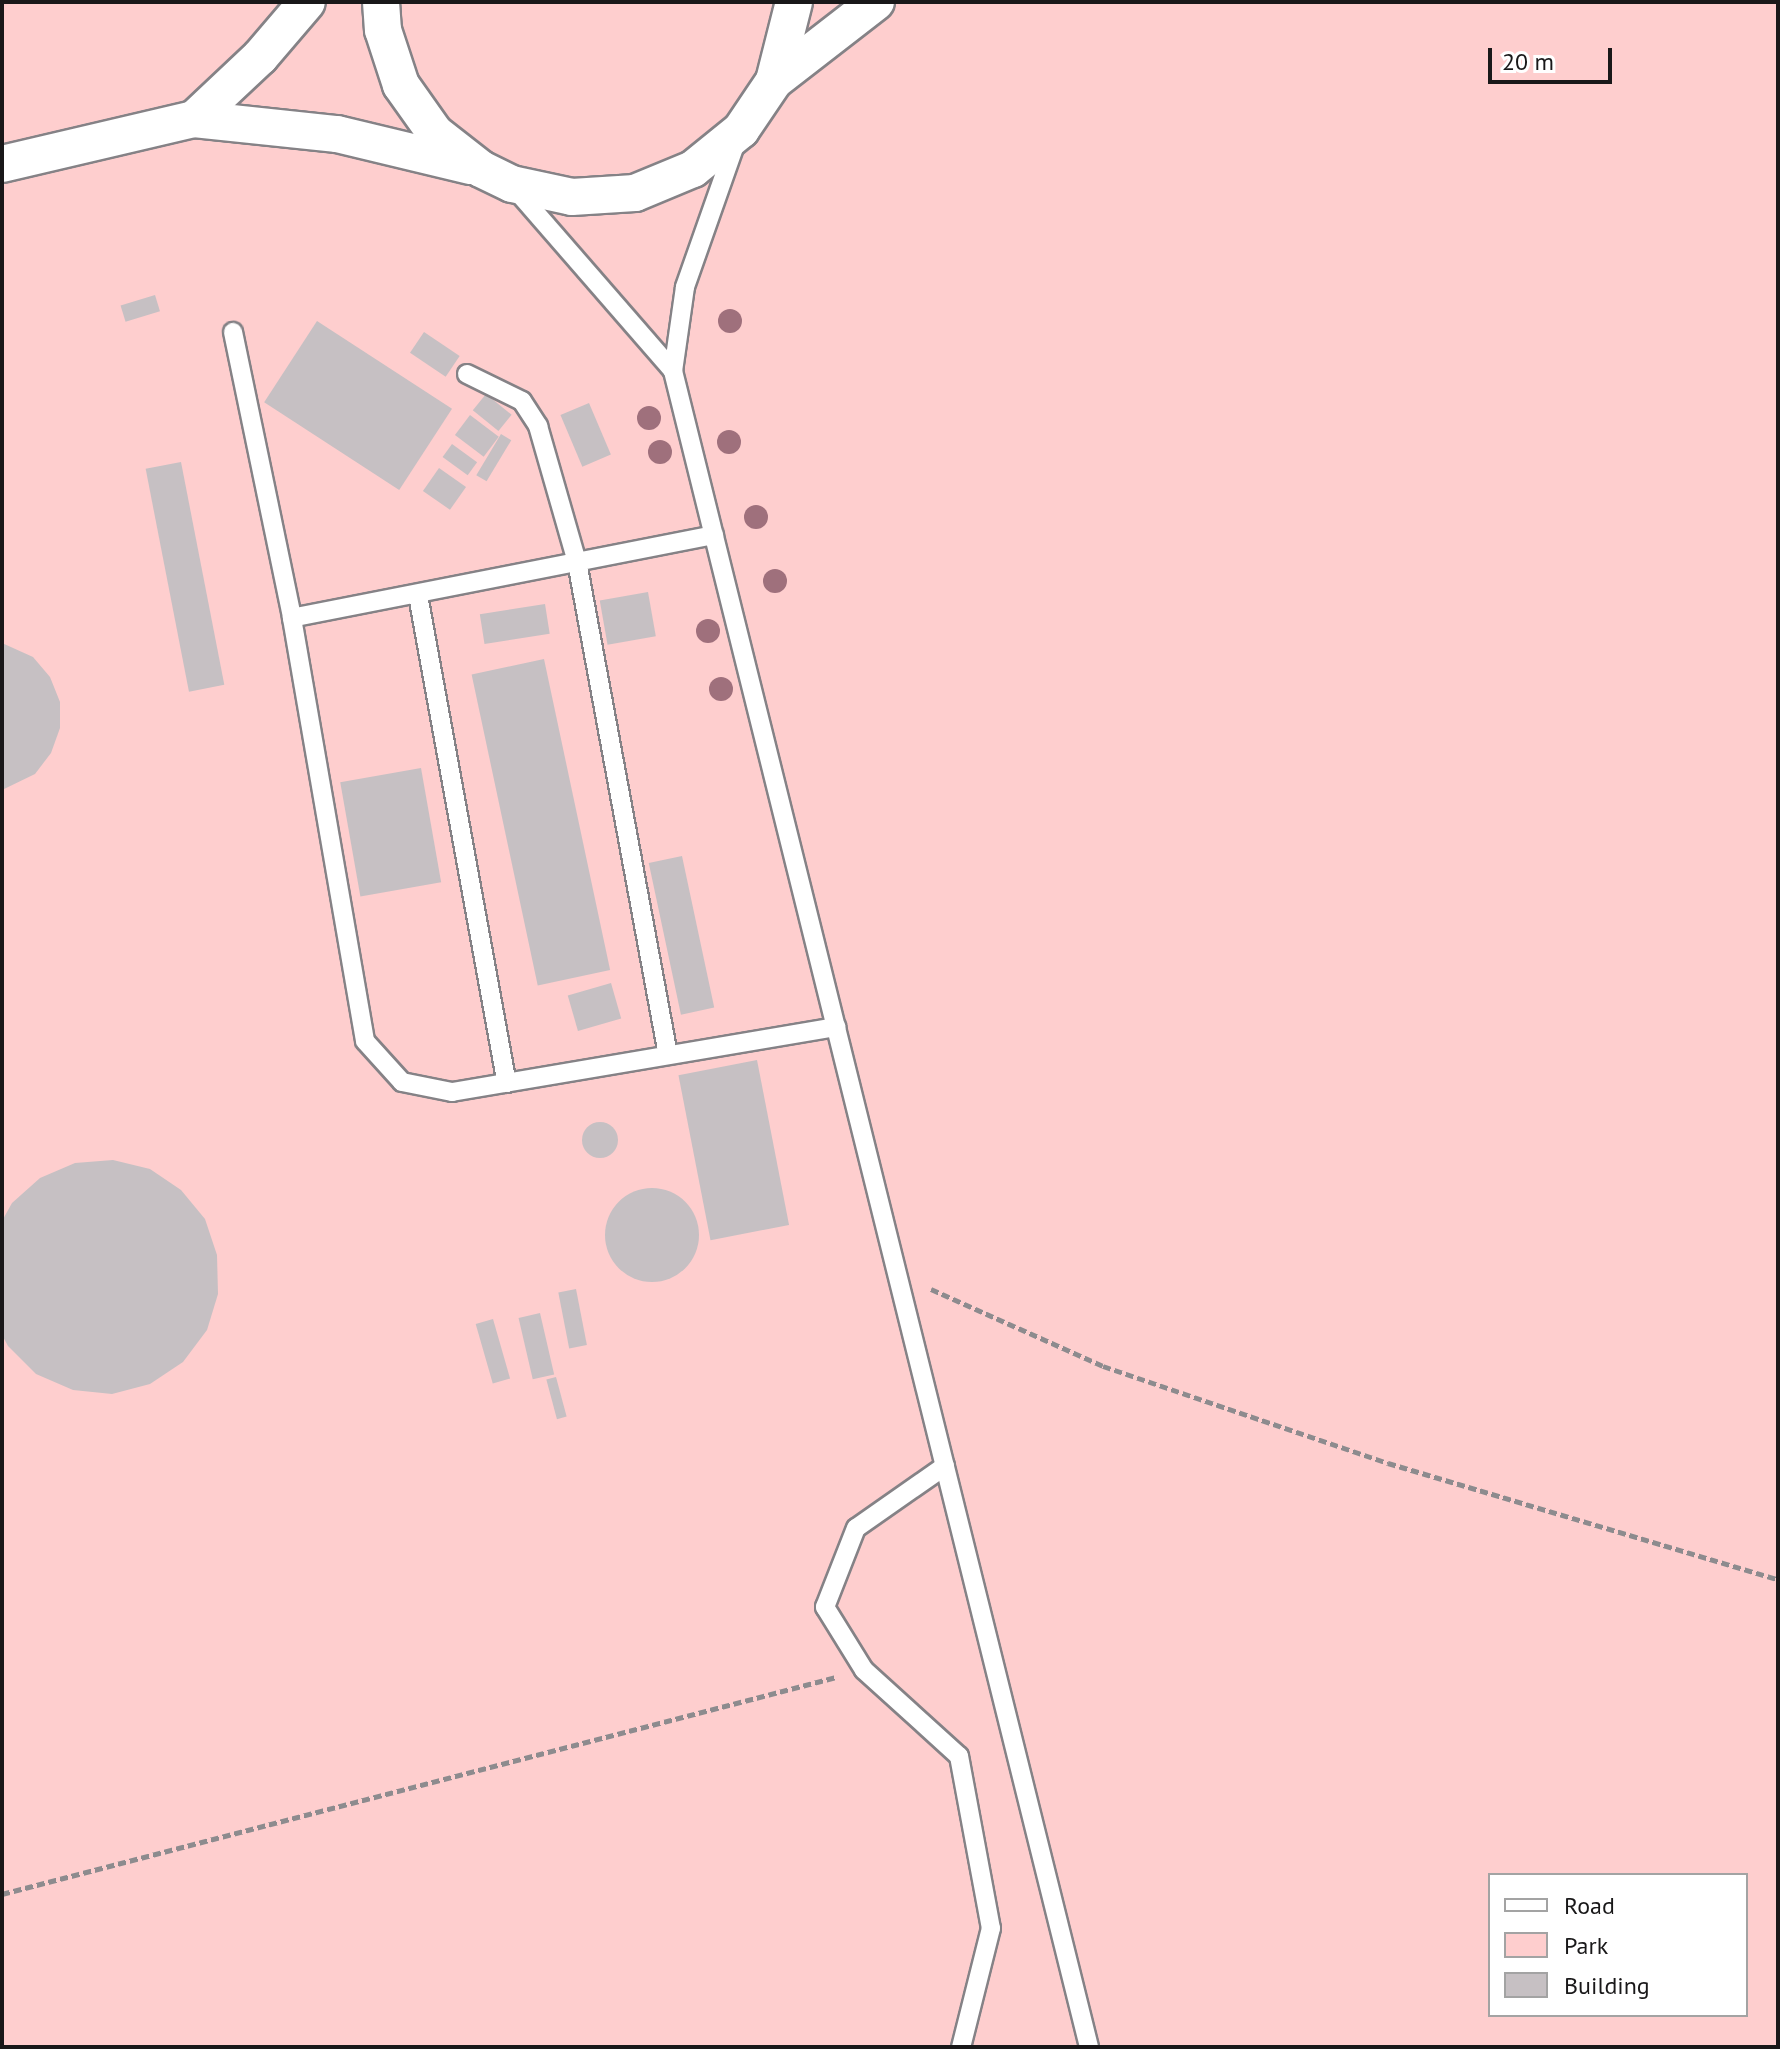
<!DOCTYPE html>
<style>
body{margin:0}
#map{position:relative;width:1780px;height:2049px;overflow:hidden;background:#f8f5fa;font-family:"PT Sans",sans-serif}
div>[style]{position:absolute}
.green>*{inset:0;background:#fecece}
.building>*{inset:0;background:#c6c0c3;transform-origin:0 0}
.round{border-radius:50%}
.path>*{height:5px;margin-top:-2.5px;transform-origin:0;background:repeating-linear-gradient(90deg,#8d8b8e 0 8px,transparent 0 12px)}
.roads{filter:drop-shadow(2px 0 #858286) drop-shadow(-2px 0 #858286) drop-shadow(0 2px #858286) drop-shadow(0 -2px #858286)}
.service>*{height:18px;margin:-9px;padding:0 9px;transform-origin:9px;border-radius:9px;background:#fff}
.minor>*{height:36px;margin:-18px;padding:0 18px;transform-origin:18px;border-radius:18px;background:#fff}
.trees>*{width:24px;height:24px;margin:-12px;border-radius:50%;background:#9f707c}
span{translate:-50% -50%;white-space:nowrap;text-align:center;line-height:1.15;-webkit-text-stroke:6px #fff;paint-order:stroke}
.frame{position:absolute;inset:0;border:4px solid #191819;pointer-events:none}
.legend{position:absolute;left:1488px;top:1873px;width:260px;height:144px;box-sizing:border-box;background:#fff;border:2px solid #a3a3a3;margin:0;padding:10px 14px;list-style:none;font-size:24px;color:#191819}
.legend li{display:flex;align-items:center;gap:16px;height:40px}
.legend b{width:40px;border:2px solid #a3a3a3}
.scale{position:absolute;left:1488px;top:48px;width:124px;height:36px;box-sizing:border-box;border:4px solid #191819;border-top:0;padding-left:10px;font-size:24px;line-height:28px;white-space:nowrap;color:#191819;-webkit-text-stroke:6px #fff;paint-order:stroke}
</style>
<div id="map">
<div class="green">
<i style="clip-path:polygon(evenodd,2px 2px,1778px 2px,1778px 2047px,2px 2047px,2px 2px,1490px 1875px,1746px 1875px,1746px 2015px,1490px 2015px,1490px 1875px)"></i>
</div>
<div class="building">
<i style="left:155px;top:295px;width:17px;height:36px;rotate:73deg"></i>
<i style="left:317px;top:321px;width:161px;height:97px;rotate:33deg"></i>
<i style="left:424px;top:332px;width:43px;height:25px;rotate:34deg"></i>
<i style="left:486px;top:394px;width:33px;height:21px;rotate:39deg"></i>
<i style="left:589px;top:403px;width:56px;height:31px;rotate:67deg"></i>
<i style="left:470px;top:415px;width:36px;height:25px;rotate:37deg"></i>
<i style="left:501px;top:434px;width:12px;height:48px;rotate:31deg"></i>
<i style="left:452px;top:444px;width:31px;height:16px;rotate:36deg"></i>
<i style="left:181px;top:462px;width:227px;height:36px;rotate:79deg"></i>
<i style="left:439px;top:468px;width:33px;height:28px;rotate:35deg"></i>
<i style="left:648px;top:592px;width:45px;height:49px;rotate:80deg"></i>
<i style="left:545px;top:604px;width:30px;height:66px;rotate:81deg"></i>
<i style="clip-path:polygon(2px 643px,33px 657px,50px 677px,60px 702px,60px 728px,51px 753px,35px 774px,2px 790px)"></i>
<i style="left:544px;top:659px;width:318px;height:74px;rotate:78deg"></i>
<i style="left:421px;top:768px;width:116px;height:82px;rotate:80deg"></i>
<i style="left:682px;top:856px;width:155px;height:34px;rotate:78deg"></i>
<i style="left:611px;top:983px;width:37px;height:45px;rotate:74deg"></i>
<i style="left:757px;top:1060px;width:168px;height:80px;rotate:79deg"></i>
<i class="round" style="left:582px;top:1122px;width:36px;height:36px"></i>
<i style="clip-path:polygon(113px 1160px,150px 1169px,181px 1190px,205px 1219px,217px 1255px,218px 1294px,207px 1330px,183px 1362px,150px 1384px,112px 1394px,73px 1390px,36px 1374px,8px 1346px,2px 1335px,2px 1221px,12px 1203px,40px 1178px,75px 1163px)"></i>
<i class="round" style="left:605px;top:1188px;width:94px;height:94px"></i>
<i style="left:576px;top:1289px;width:57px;height:18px;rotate:79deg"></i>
<i style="left:540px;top:1313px;width:63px;height:22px;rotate:77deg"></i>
<i style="left:493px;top:1319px;width:62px;height:18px;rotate:74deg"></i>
<i style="left:556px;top:1377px;width:41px;height:10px;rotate:75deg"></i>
</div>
<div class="path">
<i style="left:931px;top:1289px;width:188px;rotate:24.1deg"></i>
<i style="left:1103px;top:1366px;width:301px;rotate:18.8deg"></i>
<i style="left:1388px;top:1463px;width:407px;rotate:16.6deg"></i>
<i style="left:2px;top:1894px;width:862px;rotate:-14.58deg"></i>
</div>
<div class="roads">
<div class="service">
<i style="left:736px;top:142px;width:154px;rotate:109.4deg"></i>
<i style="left:685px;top:287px;width:85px;rotate:98.1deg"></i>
<i style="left:673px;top:371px;width:1727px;rotate:76.06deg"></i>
<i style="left:515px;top:189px;width:241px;rotate:49deg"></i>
<i style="left:233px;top:332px;width:292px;rotate:78.3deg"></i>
<i style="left:467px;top:374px;width:61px;rotate:26.1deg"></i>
<i style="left:522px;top:401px;width:30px;rotate:57deg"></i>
<i style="left:538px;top:426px;width:141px;rotate:74deg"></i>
<i style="left:577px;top:562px;width:501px;rotate:79.54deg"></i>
<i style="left:714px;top:535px;width:430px;rotate:168.9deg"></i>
<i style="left:292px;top:618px;width:429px;rotate:80.2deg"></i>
<i style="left:365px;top:1041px;width:55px;rotate:47.9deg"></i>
<i style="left:402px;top:1082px;width:51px;rotate:11.3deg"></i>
<i style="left:452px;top:1092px;width:390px;rotate:-9.6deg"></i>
<i style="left:418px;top:595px;width:496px;rotate:79.7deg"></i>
<i style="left:945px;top:1466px;width:108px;rotate:145.1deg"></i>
<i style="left:856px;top:1528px;width:85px;rotate:111.4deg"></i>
<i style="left:825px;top:1607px;width:74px;rotate:58.2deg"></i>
<i style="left:864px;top:1670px;width:128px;rotate:42.2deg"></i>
<i style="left:959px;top:1756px;width:175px;rotate:79.5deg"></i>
<i style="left:991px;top:1928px;width:123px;rotate:104.1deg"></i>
</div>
<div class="minor">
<i style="left:381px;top:2px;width:28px;rotate:86deg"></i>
<i style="left:383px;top:30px;width:58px;rotate:71.9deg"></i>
<i style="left:401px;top:85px;width:59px;rotate:54.7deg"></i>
<i style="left:435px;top:133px;width:58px;rotate:38deg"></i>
<i style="left:481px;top:169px;width:34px;rotate:26deg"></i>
<i style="left:512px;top:184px;width:61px;rotate:12.2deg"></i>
<i style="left:572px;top:197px;width:63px;rotate:-3.6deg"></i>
<i style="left:635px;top:193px;width:63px;rotate:-22.5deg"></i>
<i style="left:693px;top:169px;width:62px;rotate:-39.1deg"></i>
<i style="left:741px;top:130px;width:59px;rotate:-56deg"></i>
<i style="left:774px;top:81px;width:129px;rotate:-37.8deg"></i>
<i style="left:774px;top:81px;width:81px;rotate:-75.8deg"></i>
<i style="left:194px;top:119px;width:91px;rotate:-43.2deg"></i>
<i style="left:260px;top:57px;width:72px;rotate:-49.5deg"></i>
<i style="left:2px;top:164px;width:197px;rotate:-13.2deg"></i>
<i style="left:194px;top:119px;width:144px;rotate:6deg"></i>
<i style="left:337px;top:134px;width:137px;rotate:13.5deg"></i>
</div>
</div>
<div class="trees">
<i style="left:730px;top:321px"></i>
<i style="left:649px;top:418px"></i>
<i style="left:729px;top:442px"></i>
<i style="left:660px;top:452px"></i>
<i style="left:756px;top:517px"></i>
<i style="left:775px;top:581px"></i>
<i style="left:708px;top:631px"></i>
<i style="left:721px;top:689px"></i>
</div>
<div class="frame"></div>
<ul class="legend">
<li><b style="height:10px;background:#fff"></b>Road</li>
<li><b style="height:22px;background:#fecece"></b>Park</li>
<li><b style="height:22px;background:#c6c0c3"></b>Building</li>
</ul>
<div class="scale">20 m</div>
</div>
